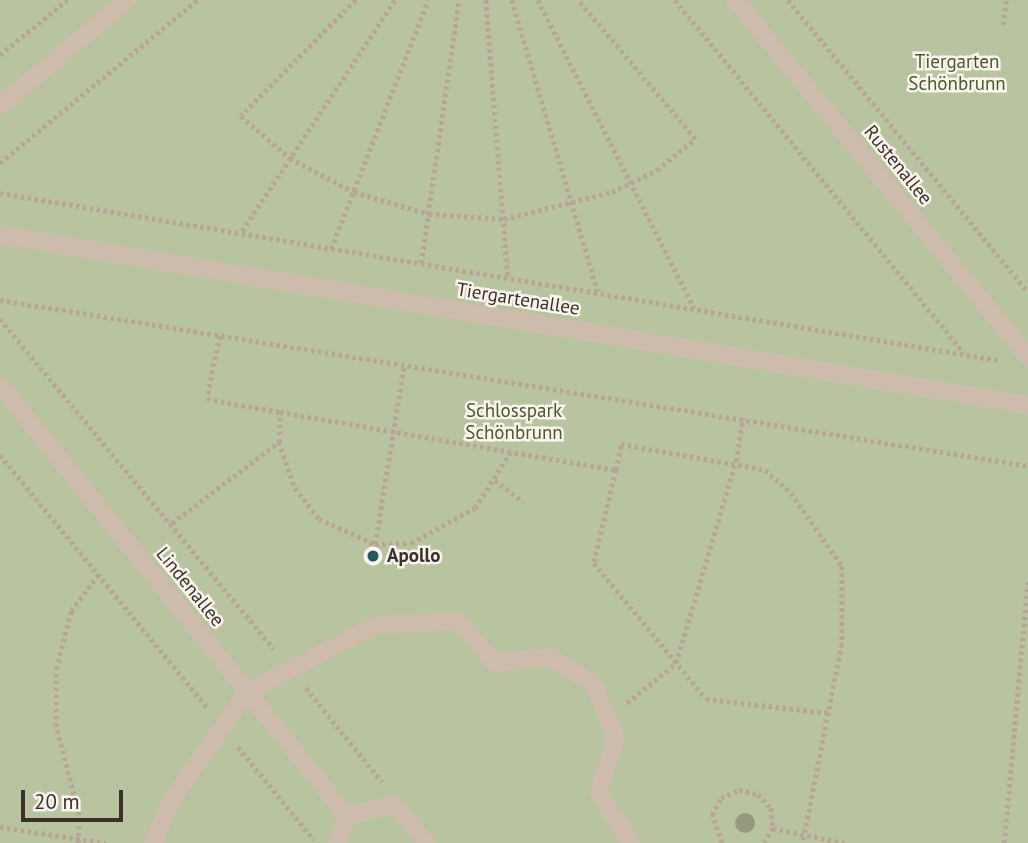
<!DOCTYPE html>
<meta charset="utf-8">
<style>
body{margin:0}
#map{position:relative;width:1028px;height:843px;overflow:hidden;background:#f4ebe1;font-family:"PT Sans",sans-serif}
div>[style]{position:absolute}
.green>*{inset:0;background:#b8c4a0;transform-origin:0 0}
.path>*{height:4.5px;margin-top:-2.25px;transform-origin:0;background:repeating-linear-gradient(90deg,#b9a596 0 3.5px,transparent 0 7px)}
.minor>*{height:18px;margin:-9px;padding:0 9px;transform-origin:9px;border-radius:9px;background:#cdbbac}
.trees>*{width:20px;height:20px;margin:-10px;border-radius:50%;background:#969b7f}
.dots>*{width:19px;height:19px;translate:-50% -50%;box-sizing:border-box;border:4px solid #fbf5ee;border-radius:50%}
span{translate:-50% -50%;white-space:nowrap;text-align:center;line-height:1.15;-webkit-text-stroke:5px #fbf5ee;paint-order:stroke}
.park-label{font-size:19px;color:#4a5a2e}
.street-label{font-size:19px;color:#3b302b}
.poi-label{font-size:19px;color:#3b302b;font-weight:700}
.left{translate:0 -50%;text-align:left}
.scale{position:absolute;left:21px;top:790px;width:102px;height:32px;box-sizing:border-box;border:4px solid #3b302b;border-top:0;padding-left:9px;font-size:21px;line-height:24px;white-space:nowrap;color:#3b302b;-webkit-text-stroke:5px #fbf5ee;paint-order:stroke}
</style>
<div id="map">
<div class="green">
<i style="left:0;top:0;width:1028px;height:843px"></i>
</div>
<div class="path">
<i style="left:356px;top:0;width:163px;rotate:134.8deg"></i>
<i style="left:241px;top:116px;width:65px;rotate:40.6deg"></i>
<i style="left:290px;top:158px;width:72px;rotate:28deg"></i>
<i style="left:354px;top:192px;width:78px;rotate:16.3deg"></i>
<i style="left:429px;top:214px;width:75px;rotate:3.8deg"></i>
<i style="left:504px;top:219px;width:111px;rotate:-14deg"></i>
<i style="left:612px;top:192px;width:50px;rotate:-26.1deg"></i>
<i style="left:657px;top:170px;width:49px;rotate:-39.2deg"></i>
<i style="left:695px;top:139px;width:182px;rotate:-130.1deg"></i>
<i style="left:486px;top:0;width:278px;rotate:85.5deg"></i>
<i style="left:512px;top:0;width:304px;rotate:73.6deg"></i>
<i style="left:538px;top:0;width:345px;rotate:63.1deg"></i>
<i style="left:675px;top:0;width:456px;rotate:50.7deg"></i>
<i style="left:788px;top:0;width:378px;rotate:50.6deg"></i>
<i style="left:1003px;top:25px;width:25px;rotate:-83deg"></i>
<i style="left:0;top:55px;width:87px;rotate:-39.4deg"></i>
<i style="left:0;top:163px;width:256px;rotate:-39.6deg"></i>
<i style="left:0;top:193px;width:1011px;rotate:9.51deg"></i>
<i style="left:242px;top:231px;width:277px;rotate:-56.5deg"></i>
<i style="left:331px;top:249px;width:267px;rotate:-68.7deg"></i>
<i style="left:421px;top:263px;width:266px;rotate:-81.8deg"></i>
<i style="left:0;top:300px;width:1041px;rotate:9.17deg"></i>
<i style="left:0;top:319px;width:429px;rotate:50.3deg"></i>
<i style="left:220px;top:336px;width:64px;rotate:101.7deg"></i>
<i style="left:207px;top:399px;width:74px;rotate:10.1deg"></i>
<i style="left:279px;top:442px;width:30px;rotate:-88deg"></i>
<i style="left:280px;top:412px;width:341px;rotate:9.8deg"></i>
<i style="left:616px;top:470px;width:26px;rotate:-79deg"></i>
<i style="left:621px;top:444px;width:146px;rotate:10.2deg"></i>
<i style="left:765px;top:470px;width:35px;rotate:41deg"></i>
<i style="left:791px;top:493px;width:89px;rotate:55.1deg"></i>
<i style="left:842px;top:566px;width:78px;rotate:90deg"></i>
<i style="left:842px;top:644px;width:203px;rotate:101.1deg"></i>
<i style="left:0;top:455px;width:326px;rotate:50.6deg"></i>
<i style="left:616px;top:470px;width:96px;rotate:103.3deg"></i>
<i style="left:594px;top:563px;width:176px;rotate:50.5deg"></i>
<i style="left:706px;top:699px;width:123px;rotate:6.5deg"></i>
<i style="left:495px;top:480px;width:36px;rotate:38deg"></i>
<i style="left:172px;top:523px;width:134px;rotate:-37.1deg"></i>
<i style="left:279px;top:442px;width:49px;rotate:70.8deg"></i>
<i style="left:295px;top:488px;width:39px;rotate:52deg"></i>
<i style="left:319px;top:519px;width:61px;rotate:24.1deg"></i>
<i style="left:375px;top:544px;width:36px;rotate:-2deg"></i>
<i style="left:411px;top:543px;width:73px;rotate:-28.7deg"></i>
<i style="left:475px;top:508px;width:67px;rotate:-57.7deg"></i>
<i style="left:375px;top:544px;width:181px;rotate:-80.8deg"></i>
<i style="left:306px;top:688px;width:121px;rotate:51deg"></i>
<i style="left:627px;top:703px;width:63px;rotate:-39.2deg"></i>
<i style="left:676px;top:663px;width:211px;rotate:-73.5deg"></i>
<i style="left:736px;top:461px;width:44px;rotate:-80.8deg"></i>
<i style="left:238px;top:747px;width:120px;rotate:50.7deg"></i>
<i style="left:0;top:827px;width:107px;rotate:8.6deg"></i>
<i style="left:773px;top:828px;width:74px;rotate:11.8deg"></i>
<i style="left:78px;top:843px;width:28px;rotate:-88deg"></i>
<i style="left:79px;top:815px;width:92px;rotate:-104.5deg"></i>
<i style="left:56px;top:726px;width:57px;rotate:-90deg"></i>
<i style="left:56px;top:669px;width:60px;rotate:-75.5deg"></i>
<i style="left:71px;top:611px;width:45px;rotate:-53.1deg"></i>
<i style="left:722px;top:843px;width:30px;rotate:-110deg"></i>
<i style="left:712px;top:815px;width:19px;rotate:-62deg"></i>
<i style="left:721px;top:798px;width:20px;rotate:-24deg"></i>
<i style="left:739px;top:790px;width:19px;rotate:12deg"></i>
<i style="left:758px;top:794px;width:19px;rotate:47deg"></i>
<i style="left:771px;top:808px;width:20px;rotate:84deg"></i>
<i style="left:773px;top:828px;width:17px;rotate:121deg"></i>
<i style="left:1004px;top:843px;width:267px;rotate:-84.8deg"></i>
</div>
<div class="minor">
<i style="left:735px;top:0;width:462px;rotate:50.6deg"></i>
<i style="left:0;top:106px;width:165px;rotate:-39.8deg"></i>
<i style="left:1px;top:235px;width:1041px;rotate:9.4deg"></i>
<i style="left:0;top:385px;width:553px;rotate:51.16deg"></i>
<i style="left:153px;top:843px;width:46px;rotate:-66.8deg"></i>
<i style="left:171px;top:801px;width:133px;rotate:-55.1deg"></i>
<i style="left:247px;top:692px;width:145px;rotate:-27.4deg"></i>
<i style="left:376px;top:625px;width:81px;rotate:-2.8deg"></i>
<i style="left:457px;top:621px;width:57px;rotate:47.9deg"></i>
<i style="left:495px;top:663px;width:54px;rotate:-6.3deg"></i>
<i style="left:549px;top:657px;width:51px;rotate:30.6deg"></i>
<i style="left:593px;top:683px;width:60px;rotate:67.3deg"></i>
<i style="left:616px;top:738px;width:57px;rotate:108.4deg"></i>
<i style="left:598px;top:792px;width:61px;rotate:57.1deg"></i>
<i style="left:337px;top:843px;width:29px;rotate:-70deg"></i>
<i style="left:347px;top:816px;width:49px;rotate:-14deg"></i>
<i style="left:395px;top:804px;width:50px;rotate:51.5deg"></i>
</div>
<div class="trees">
<i style="left:745px;top:823px"></i>
</div>
<div class="dots">
<i style="left:373px;top:556px;background:#1f5a5e"></i>
</div>
<div class="park-label">
<span style="left:957px;top:73px">Tiergarten<br>Schönbrunn</span>
<span style="left:514px;top:422px">Schlosspark<br>Schönbrunn</span>
</div>
<div class="street-label">
<span style="left:898px;top:165px;rotate:51deg">Rustenallee</span>
<span style="left:518px;top:299px;rotate:9deg">Tiergartenallee</span>
<span style="left:190px;top:587px;rotate:51deg">Lindenallee</span>
</div>
<div class="poi-label">
<span class="left" style="left:387px;top:556px">Apollo</span>
</div>
<div class="scale">20 m</div>
</div>
